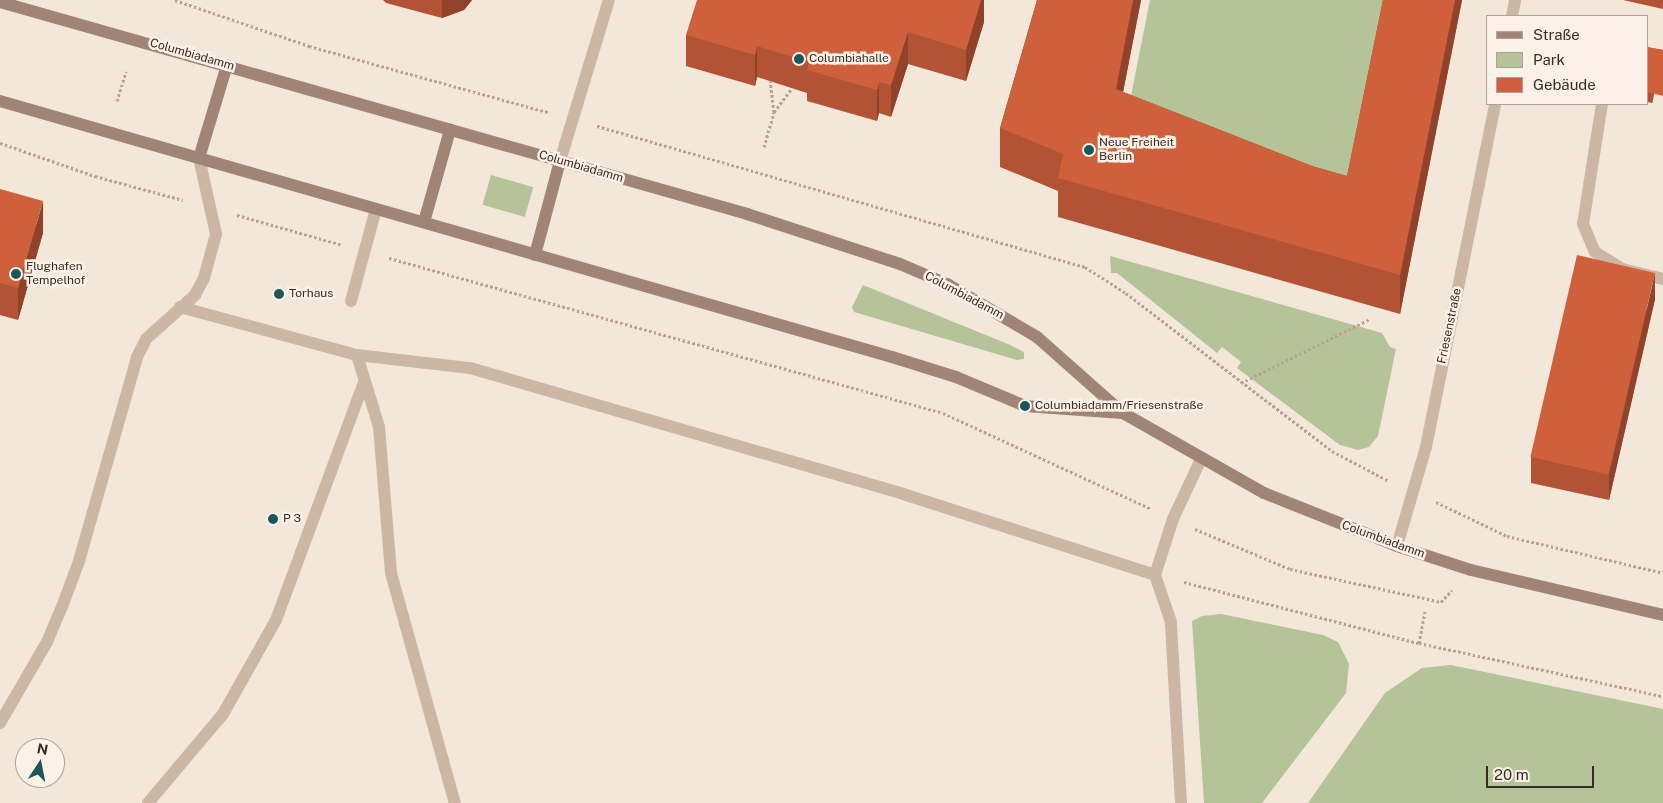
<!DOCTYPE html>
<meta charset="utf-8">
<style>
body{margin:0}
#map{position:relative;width:1663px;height:803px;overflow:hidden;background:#f3e7da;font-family:"Public Sans",sans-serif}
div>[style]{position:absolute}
.green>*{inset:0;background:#b5c399;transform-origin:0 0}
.path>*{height:3px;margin-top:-1.5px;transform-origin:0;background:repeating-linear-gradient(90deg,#b8a18f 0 2.5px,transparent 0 5px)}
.service>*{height:12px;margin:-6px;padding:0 6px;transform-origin:6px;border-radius:6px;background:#ccb7a5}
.tertiary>*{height:12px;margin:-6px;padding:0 6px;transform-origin:6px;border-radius:6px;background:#ccb7a5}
.secondary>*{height:12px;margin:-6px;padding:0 6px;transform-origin:6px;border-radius:6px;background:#a08576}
.wall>*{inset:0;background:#b15334;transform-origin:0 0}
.shaded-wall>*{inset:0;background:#90432a}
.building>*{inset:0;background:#ce603c;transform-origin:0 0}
.dots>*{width:14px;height:14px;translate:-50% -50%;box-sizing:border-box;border:2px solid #fbf1e6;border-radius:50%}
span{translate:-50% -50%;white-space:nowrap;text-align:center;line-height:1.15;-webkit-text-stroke:5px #fbf1e6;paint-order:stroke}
.street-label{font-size:12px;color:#372c27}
.poi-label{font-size:12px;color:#372c27}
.left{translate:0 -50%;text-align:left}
.legend{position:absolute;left:1486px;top:15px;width:162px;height:90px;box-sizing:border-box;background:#fbf1e6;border:1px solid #ada29a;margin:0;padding:6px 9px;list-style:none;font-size:15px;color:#372c27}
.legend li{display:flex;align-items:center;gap:10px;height:25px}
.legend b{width:25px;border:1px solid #ada29a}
.north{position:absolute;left:15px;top:738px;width:50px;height:50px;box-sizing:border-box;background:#fbf1e6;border:1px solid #ada29a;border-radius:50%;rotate:11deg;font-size:14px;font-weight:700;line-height:20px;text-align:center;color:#372c27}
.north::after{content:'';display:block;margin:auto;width:18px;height:22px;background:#19575c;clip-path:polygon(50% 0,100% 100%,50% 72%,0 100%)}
.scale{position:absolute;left:1486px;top:766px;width:108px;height:22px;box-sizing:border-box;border:2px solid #372c27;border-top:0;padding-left:6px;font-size:15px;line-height:18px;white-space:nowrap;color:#372c27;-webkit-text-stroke:4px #fbf1e6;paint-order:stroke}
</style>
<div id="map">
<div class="green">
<i style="clip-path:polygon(1150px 0,1390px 0,1348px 213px,1124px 131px)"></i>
<i style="left:491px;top:175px;width:44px;height:31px;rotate:16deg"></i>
<i style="clip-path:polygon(1110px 256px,1382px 333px,1390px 347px,1396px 349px,1378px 436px,1369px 447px,1358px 450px,1340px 445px,1237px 368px,1241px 362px,1222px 347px,1217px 353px,1117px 273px,1111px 273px)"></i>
<i style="clip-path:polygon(863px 285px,1008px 344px,1024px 352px,1024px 359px,1017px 360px,854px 312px,852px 307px)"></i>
<i style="clip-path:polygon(1221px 614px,1323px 635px,1338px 642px,1349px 664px,1346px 693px,1262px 803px,1204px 803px,1192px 621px,1202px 616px)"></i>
<i style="clip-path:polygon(1451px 665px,1663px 709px,1663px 803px,1308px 803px,1385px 693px,1422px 668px)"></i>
</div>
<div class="path">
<i style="left:175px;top:0;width:142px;rotate:18.9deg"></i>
<i style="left:309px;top:46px;width:250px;rotate:15.5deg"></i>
<i style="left:117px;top:101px;width:31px;rotate:-73deg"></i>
<i style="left:774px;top:112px;width:30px;rotate:-53deg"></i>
<i style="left:597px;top:126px;width:508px;rotate:16.12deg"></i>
<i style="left:1085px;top:267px;width:49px;rotate:32.4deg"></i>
<i style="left:1126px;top:293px;width:260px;rotate:37.5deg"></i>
<i style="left:1332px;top:451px;width:64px;rotate:27.8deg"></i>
<i style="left:0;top:143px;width:101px;rotate:19.2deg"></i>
<i style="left:95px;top:176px;width:91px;rotate:15.3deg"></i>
<i style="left:764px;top:147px;width:36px;rotate:-74deg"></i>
<i style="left:774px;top:112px;width:31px;rotate:-97deg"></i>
<i style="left:237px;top:215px;width:109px;rotate:15.9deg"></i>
<i style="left:389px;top:258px;width:575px;rotate:15.63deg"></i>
<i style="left:943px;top:413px;width:228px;rotate:24.7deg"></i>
<i style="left:1241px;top:383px;width:144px;rotate:-26.4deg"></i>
<i style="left:1436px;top:502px;width:79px;rotate:25.6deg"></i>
<i style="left:1507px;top:536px;width:160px;rotate:13.3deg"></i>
<i style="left:1195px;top:529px;width:103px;rotate:22.8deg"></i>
<i style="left:1290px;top:569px;width:155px;rotate:12.3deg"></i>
<i style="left:1441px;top:602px;width:16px;rotate:-47deg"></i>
<i style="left:1184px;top:582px;width:243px;rotate:14.6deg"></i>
<i style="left:1419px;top:643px;width:250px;rotate:12.3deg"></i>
<i style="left:1419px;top:643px;width:32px;rotate:-79deg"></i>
</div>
<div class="service">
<i style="left:1602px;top:104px;width:121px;rotate:99deg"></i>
<i style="left:1583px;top:224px;width:30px;rotate:67deg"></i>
<i style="left:1595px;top:252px;width:32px;rotate:32deg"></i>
<i style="left:1622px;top:269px;width:42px;rotate:13.7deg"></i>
<i style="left:560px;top:161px;width:168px;rotate:-73.1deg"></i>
<i style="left:351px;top:301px;width:95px;rotate:-74.8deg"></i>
<i style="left:180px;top:307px;width:183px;rotate:15.2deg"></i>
<i style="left:357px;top:355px;width:114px;rotate:6.6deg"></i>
<i style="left:470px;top:368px;width:451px;rotate:16.2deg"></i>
<i style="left:903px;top:494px;width:265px;rotate:17.8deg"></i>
<i style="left:357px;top:355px;width:75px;rotate:73deg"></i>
<i style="left:379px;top:427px;width:146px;rotate:85.3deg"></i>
<i style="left:391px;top:573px;width:239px;rotate:74.5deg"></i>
<i style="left:0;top:723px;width:94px;rotate:-59.9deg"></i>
<i style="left:47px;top:642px;width:38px;rotate:-67deg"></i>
<i style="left:62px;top:607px;width:49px;rotate:-69.7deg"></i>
<i style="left:79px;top:561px;width:212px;rotate:-74.1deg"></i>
<i style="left:137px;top:357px;width:20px;rotate:-63deg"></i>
<i style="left:146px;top:339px;width:66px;rotate:-41.9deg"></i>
<i style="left:195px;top:295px;width:19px;rotate:-62deg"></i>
<i style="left:204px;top:278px;width:46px;rotate:-74.7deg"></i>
<i style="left:216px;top:234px;width:78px;rotate:-102.6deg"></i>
<i style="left:148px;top:803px;width:116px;rotate:-49.9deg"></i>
<i style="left:223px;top:714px;width:108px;rotate:-60.6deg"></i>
<i style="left:276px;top:620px;width:254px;rotate:-69.7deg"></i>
<i style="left:1181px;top:803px;width:181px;rotate:-93.2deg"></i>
<i style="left:1171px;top:622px;width:50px;rotate:-108.8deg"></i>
<i style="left:1155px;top:575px;width:59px;rotate:-72.2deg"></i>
<i style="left:1173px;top:519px;width:66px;rotate:-65deg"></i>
</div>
<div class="tertiary">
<i style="left:1512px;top:16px;width:16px;rotate:-79deg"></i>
<i style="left:1397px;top:546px;width:103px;rotate:-73.7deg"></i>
<i style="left:1426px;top:447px;width:350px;rotate:-78.6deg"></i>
</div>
<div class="secondary">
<i style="left:0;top:2px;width:777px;rotate:15.84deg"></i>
<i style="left:747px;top:214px;width:161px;rotate:18.1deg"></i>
<i style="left:900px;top:264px;width:51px;rotate:23.1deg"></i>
<i style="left:947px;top:284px;width:104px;rotate:30.5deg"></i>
<i style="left:1037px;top:337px;width:115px;rotate:41.5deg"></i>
<i style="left:1123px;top:413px;width:162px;rotate:29.6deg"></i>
<i style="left:1264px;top:493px;width:143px;rotate:21.7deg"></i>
<i style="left:1397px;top:546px;width:78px;rotate:18deg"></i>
<i style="left:1471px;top:570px;width:197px;rotate:13.2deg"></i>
<i style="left:0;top:101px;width:928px;rotate:16.01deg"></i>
<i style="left:892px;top:357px;width:67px;rotate:17.4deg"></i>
<i style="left:956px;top:377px;width:75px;rotate:22.8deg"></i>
<i style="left:1025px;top:406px;width:98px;rotate:4.1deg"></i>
<i style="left:199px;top:158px;width:97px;rotate:-73.2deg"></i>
<i style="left:424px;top:222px;width:96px;rotate:-74.2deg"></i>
<i style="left:535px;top:255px;width:97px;rotate:-75.1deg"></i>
</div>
<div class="wall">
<i style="clip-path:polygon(383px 0,472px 0,464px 10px,442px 18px,386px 3px)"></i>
<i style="clip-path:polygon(984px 0,984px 22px,966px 81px,908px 64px,891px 117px,879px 113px,877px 121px,807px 101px,807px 93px,757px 77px,755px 86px,686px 66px,686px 35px)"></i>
<i style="clip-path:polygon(1037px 0,1141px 0,1123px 92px,1312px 166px,1347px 176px,1383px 0,1462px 0,1400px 314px,1058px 217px,1058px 191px,1000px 167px,1000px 128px)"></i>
<i style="clip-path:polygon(1623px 0,1663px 0,1663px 9px)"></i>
<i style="left:1647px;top:47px;width:16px;height:54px;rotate:11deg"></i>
<i style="clip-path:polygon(0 189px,43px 233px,18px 320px,0 315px)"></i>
<i style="clip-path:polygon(1655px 299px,1609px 500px,1531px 483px,1531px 457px)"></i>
</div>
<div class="shaded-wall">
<i style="clip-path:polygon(442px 0,472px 0,464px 10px,442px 18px)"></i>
<i style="clip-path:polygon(981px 0,984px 0,984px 22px,966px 81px,966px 50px)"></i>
<i style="clip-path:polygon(1133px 0,1141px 0,1116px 128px,1116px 89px)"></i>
<i style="clip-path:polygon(1455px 0,1462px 0,1400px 314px,1400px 275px)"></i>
<i style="clip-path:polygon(908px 32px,908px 64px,891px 117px,891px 85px)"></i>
<i style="clip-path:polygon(757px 46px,757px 77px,755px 86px,755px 55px)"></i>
<i style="clip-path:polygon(879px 82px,879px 113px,877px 121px,877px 90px)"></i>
<i style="clip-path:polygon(43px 201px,43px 233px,18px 320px,18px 288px)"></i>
<i style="clip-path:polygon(1655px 273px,1655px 299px,1609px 500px,1609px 475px)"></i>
</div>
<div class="building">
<i style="clip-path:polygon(697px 0,981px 0,966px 50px,908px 32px,891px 85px,879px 82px,877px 90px,807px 70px,809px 62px,757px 46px,755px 55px,686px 35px)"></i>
<i style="clip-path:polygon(1037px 0,1133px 0,1116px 89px,1312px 166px,1347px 176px,1383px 0,1455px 0,1400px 275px,1058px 178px,1063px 154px,1000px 128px)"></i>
<i style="clip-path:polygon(1647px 47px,1663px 50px,1663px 96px,1647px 92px)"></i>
<i style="clip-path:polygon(0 189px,43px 201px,18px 288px,0 283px,0 285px)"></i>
<i style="left:1577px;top:255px;width:80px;height:207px;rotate:13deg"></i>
</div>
<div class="dots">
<i style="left:799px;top:59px;background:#19575c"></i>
<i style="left:1089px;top:150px;background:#19575c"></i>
<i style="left:16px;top:274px;background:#19575c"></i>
<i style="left:279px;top:294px;background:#19575c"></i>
<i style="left:1025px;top:406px;background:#19575c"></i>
<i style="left:273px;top:519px;background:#19575c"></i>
</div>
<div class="street-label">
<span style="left:192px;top:55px;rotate:16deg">Columbiadamm</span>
<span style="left:581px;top:167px;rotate:16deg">Columbiadamm</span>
<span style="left:964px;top:296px;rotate:28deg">Columbiadamm</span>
<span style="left:1450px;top:326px;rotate:-78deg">Friesenstraße</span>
<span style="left:1383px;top:540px;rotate:20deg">Columbiadamm</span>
</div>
<div class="poi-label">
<span class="left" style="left:809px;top:59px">Columbiahalle</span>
<span class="left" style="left:1099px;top:150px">Neue Freiheit<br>Berlin</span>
<span class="left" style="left:26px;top:274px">Flughafen<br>Tempelhof</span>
<span class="left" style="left:289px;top:294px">Torhaus</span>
<span class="left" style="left:1035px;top:406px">Columbiadamm/Friesenstraße</span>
<span class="left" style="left:283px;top:519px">P 3</span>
</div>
<ul class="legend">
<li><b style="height:6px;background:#a08576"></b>Straße</li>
<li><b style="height:14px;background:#b5c399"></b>Park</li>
<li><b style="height:14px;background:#ce603c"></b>Gebäude</li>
</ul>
<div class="north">N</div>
<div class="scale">20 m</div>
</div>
